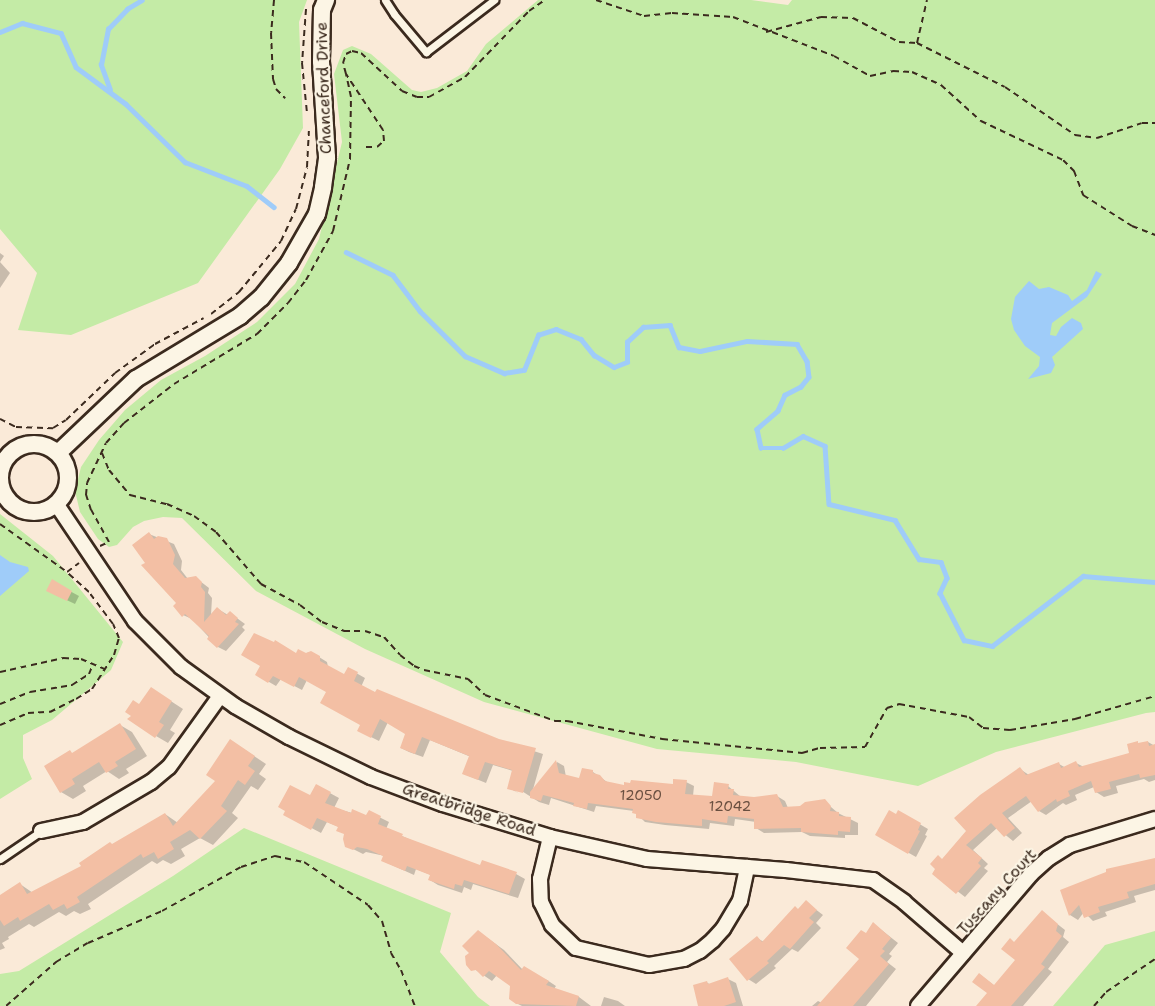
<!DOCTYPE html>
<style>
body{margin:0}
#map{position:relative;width:1155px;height:1006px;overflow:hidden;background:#faead8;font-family:"Shantell Sans",sans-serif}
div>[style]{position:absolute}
.green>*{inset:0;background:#c4eba6}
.water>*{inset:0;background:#9fccf9}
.shadow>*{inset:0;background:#0003}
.stream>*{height:4.5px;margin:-2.25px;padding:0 2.25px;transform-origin:2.25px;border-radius:2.25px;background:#9fccf9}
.building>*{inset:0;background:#f3bfa4}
.path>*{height:2px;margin-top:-1px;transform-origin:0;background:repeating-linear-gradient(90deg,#3b2a1e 0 6px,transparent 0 10.5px)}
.roads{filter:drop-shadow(2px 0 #3b2a1e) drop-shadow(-2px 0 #3b2a1e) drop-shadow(0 2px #3b2a1e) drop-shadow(0 -2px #3b2a1e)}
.service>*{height:7px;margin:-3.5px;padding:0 3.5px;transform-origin:3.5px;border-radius:3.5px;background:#fcf5e5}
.minor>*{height:14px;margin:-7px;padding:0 7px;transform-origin:7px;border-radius:7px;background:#fcf5e5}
.tertiary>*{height:16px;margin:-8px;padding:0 8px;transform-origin:8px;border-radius:8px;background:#fcf5e5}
.tertiary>.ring{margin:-8px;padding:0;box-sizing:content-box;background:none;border:16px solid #fcf5e5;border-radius:50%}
span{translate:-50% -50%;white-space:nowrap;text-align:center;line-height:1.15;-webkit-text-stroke:4.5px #fcf5e5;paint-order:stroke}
.number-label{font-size:14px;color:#694f40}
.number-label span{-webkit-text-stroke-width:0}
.street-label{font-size:16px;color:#3b2a1e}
</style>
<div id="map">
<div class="green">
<i style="clip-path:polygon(0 0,307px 0,299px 22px,303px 128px,280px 169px,198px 283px,71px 335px,18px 330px,37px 273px,0 229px)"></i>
<i style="clip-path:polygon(538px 0,751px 0,788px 5px,792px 0,1155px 0,1155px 712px,1146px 713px,996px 752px,918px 786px,796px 762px,657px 749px,484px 702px,365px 649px,256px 591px,182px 518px,163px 517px,144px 521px,133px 527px,117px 545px,109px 547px,98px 539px,80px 512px,75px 491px,81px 467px,99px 440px,125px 410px,161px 380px,205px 356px,257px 322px,295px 284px,319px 239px,342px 142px,334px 74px,343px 50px,352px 46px,371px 54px,412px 90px,421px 92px,437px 88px,467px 71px,486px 44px)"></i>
<i style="clip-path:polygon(0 514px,53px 556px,123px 642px,111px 670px,52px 720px,23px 735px,23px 758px,32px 779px,0 799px)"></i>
<i style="clip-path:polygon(244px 828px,451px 913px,440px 952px,478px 997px,490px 1006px,0 1006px,0 974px,19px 971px,173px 876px)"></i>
<i style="clip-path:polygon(1155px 931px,1155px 1006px,1053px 1006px,1105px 945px)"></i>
</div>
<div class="water">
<i style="clip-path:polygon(1096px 271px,1102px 274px,1087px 297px,1052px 323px,1050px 335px,1056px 336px,1061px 327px,1072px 318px,1081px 323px,1083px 329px,1052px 357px,1055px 365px,1051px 373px,1028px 379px,1039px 366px,1040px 357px,1025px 346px,1014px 330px,1011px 319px,1015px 297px,1029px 281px,1039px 289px,1049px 287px,1068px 295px,1072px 301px,1087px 290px)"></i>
<i style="clip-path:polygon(0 555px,10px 562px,28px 567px,29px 571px,0 596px)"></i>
</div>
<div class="shadow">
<i style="clip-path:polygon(0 253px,4px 256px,0 262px)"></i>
<i style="clip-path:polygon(0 262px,10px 273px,0 288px)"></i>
<i style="clip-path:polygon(149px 534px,174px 544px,182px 561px,181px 570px,188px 579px,196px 578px,209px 588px,208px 593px,212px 598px,211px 615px,218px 609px,228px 615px,230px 613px,245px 624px,242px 627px,245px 630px,226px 651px,218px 647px,192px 619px,183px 615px,179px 603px,147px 563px)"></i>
<i style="clip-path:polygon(53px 582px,79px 596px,75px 604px,56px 595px)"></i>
<i style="clip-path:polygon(311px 652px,327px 662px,328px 667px,345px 676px,349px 669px,365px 678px,361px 687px,499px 740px,543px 754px,532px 793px,557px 762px,564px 766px,566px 777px,580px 780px,593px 772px,610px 784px,625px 787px,674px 786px,686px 782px,694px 786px,693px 796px,713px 798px,728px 786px,741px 797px,754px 799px,777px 796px,785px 801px,788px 808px,800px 808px,824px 801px,838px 813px,858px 823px,858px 835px,845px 835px,845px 838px,810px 836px,802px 832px,764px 833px,756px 828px,756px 822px,735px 819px,734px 826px,710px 823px,709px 829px,665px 825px,645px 822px,634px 811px,596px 806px,594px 812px,551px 798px,549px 805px,539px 802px,517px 788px,515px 791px,520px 794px,509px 788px,513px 771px,493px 765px,486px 783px,464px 774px,471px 757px,430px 740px,423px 757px,409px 752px,401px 748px,407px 733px,388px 722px,379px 741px,367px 735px,362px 724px,328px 691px,307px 680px,302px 690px,281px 679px,276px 686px,257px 675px,297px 655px)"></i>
<i style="clip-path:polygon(163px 696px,183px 709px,170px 730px,175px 733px,168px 743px,156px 736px)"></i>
<i style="clip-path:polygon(120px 725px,132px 732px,147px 756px,126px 769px,129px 773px,119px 779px,107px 771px,83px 786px,86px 791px,73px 799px,61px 792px,74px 754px)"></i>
<i style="clip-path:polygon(1148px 742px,1155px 746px,1155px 780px,1149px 782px,1144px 779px,1116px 786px,1118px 793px,1104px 797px,1096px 792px,1094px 787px,1075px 795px,1077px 800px,1066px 805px,1063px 803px,1046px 815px,1039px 811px,1032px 801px,1008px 818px,1022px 833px,1013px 841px,997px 828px,973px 850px,988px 864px,984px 868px,988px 871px,965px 897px,934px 873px,942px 860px,1020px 769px,1029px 775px,1059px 764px,1066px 768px,1076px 763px,1084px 767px,1131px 754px)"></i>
<i style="clip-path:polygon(242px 748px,266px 764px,259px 774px,266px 779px,258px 790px,251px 786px,232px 813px,238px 818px,213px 845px,200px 838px,181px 849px,185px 856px,171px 864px,163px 860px,157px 864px,152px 861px,88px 904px,91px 909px,80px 914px,74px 911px,66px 916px,59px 912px,34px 927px,29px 924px,8px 937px,9px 939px,2px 943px,5px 948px,0 950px,0 896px,20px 884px,33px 893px,83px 866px,165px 814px,178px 823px,218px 781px)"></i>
<i style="clip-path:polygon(317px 786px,339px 798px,334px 808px,367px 817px,369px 812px,389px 822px,386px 829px,411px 840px,481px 867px,516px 874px,525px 879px,518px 898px,473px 884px,471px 890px,464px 887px,462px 893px,438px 885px,430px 880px,431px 875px,416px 869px,414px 875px,383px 861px,385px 856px,366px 852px,363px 854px,347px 846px,346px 835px,339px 827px,327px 822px,321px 833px,285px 814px,311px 797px)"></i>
<i style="clip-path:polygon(899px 812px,928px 829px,925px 835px,927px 836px,916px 857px,877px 835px)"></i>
<i style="clip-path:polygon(1155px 859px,1155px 890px,1134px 896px,1136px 902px,1105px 912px,1107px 916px,1093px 921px,1084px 912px,1078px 920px,1070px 915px,1062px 891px,1108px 873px,1107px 870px)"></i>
<i style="clip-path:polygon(806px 902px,823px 915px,816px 923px,821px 928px,798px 952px,792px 949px,774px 966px,776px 968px,756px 984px,748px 979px,757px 938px,764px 942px)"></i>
<i style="clip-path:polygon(1042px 912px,1065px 930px,1063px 937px,1069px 942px,1048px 969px,1052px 972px,1023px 1006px,978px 1006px,989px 993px,979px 974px,995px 986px,1017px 960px,1015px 943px)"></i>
<i style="clip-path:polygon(874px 924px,898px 943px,889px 954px,892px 956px,887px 962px,896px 969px,866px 1006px,812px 1006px,818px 1001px,822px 1003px,861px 959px,867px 934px)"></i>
<i style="clip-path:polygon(486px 937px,504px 950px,523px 970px,547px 980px,556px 986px,554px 989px,579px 997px,591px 1006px,522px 1006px,516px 1003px,512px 985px,497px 975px,492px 981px,467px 964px)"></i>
<i style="clip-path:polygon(728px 979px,736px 983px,743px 1006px,700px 1006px,706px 982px,711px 985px)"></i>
<i style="clip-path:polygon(604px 997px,618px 1001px,625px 1006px,601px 1006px)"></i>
</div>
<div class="stream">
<i style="left:0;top:32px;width:24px;rotate:-22deg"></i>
<i style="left:22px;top:23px;width:40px;rotate:14.4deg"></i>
<i style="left:61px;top:33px;width:37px;rotate:66deg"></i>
<i style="left:76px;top:67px;width:62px;rotate:36.5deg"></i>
<i style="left:126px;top:104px;width:83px;rotate:44.5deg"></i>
<i style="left:185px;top:162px;width:66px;rotate:21.2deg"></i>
<i style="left:247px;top:186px;width:34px;rotate:38deg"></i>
<i style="left:110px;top:90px;width:27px;rotate:-110deg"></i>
<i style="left:101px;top:65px;width:37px;rotate:-79deg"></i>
<i style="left:108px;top:29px;width:28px;rotate:-46deg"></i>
<i style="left:127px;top:9px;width:17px;rotate:-31deg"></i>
<i style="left:346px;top:252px;width:52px;rotate:26.1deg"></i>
<i style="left:393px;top:275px;width:45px;rotate:53.1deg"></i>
<i style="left:420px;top:311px;width:64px;rotate:45deg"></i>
<i style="left:465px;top:356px;width:43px;rotate:23.6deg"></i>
<i style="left:504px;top:373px;width:20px;rotate:-9deg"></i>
<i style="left:524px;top:370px;width:38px;rotate:-68deg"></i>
<i style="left:538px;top:335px;width:19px;rotate:-18deg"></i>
<i style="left:556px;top:329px;width:27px;rotate:22deg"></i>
<i style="left:581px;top:339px;width:21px;rotate:51deg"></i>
<i style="left:594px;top:355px;width:23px;rotate:31deg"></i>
<i style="left:614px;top:367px;width:14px;rotate:-21deg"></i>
<i style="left:627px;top:362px;width:20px;rotate:-90deg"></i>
<i style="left:627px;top:342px;width:22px;rotate:-43deg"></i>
<i style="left:643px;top:327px;width:27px;rotate:-4deg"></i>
<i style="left:670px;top:325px;width:24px;rotate:68deg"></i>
<i style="left:679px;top:347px;width:21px;rotate:11deg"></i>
<i style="left:700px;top:351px;width:48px;rotate:-12deg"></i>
<i style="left:747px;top:341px;width:50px;rotate:3.4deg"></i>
<i style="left:797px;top:344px;width:20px;rotate:60deg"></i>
<i style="left:807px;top:361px;width:16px;rotate:83deg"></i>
<i style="left:809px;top:377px;width:13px;rotate:129deg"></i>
<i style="left:801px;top:387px;width:18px;rotate:153deg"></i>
<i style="left:785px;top:395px;width:17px;rotate:114deg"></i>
<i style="left:778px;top:411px;width:28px;rotate:139deg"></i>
<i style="left:757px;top:429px;width:19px;rotate:78deg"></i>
<i style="left:761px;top:448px;width:22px"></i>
<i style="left:783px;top:448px;width:23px;rotate:-31deg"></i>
<i style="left:803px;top:436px;width:24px;rotate:24deg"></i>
<i style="left:825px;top:446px;width:58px;rotate:86.1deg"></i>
<i style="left:829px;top:504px;width:68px;rotate:13.6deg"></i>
<i style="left:895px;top:520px;width:46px;rotate:58.4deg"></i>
<i style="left:919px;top:559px;width:22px;rotate:8deg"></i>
<i style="left:941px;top:562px;width:17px;rotate:69deg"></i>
<i style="left:947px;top:578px;width:17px;rotate:115deg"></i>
<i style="left:940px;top:593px;width:53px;rotate:62.9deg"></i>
<i style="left:964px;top:640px;width:29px;rotate:12deg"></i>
<i style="left:992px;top:646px;width:115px;rotate:-37.6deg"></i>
<i style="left:1083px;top:576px;width:72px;rotate:4.8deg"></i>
</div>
<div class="building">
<i style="clip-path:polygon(149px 532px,154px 539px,158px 536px,167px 538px,175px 555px,173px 564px,185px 578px,196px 576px,202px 582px,201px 587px,205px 592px,204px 622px,217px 607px,226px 615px,230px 611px,238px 618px,235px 622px,239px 624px,217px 648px,207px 639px,209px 636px,185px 614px,182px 617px,173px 606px,176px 603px,141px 565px,145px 563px,132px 545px)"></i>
<i style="clip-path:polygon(52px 579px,72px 591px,67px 601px,46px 591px)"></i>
<i style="clip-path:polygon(254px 633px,274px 642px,275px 640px,296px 653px,298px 649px,306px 653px,311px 651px,320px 656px,320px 661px,344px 674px,348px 667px,358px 672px,354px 681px,375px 692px,377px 689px,499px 739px,536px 748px,523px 793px,507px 789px,512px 770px,485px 762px,478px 780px,462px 774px,469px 756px,422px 737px,415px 754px,400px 748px,405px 734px,380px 719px,371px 738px,357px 731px,360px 725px,320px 703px,326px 692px,299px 677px,294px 687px,273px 676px,268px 683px,255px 675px,260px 666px,241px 655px)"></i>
<i style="clip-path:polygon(151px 687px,172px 701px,159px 722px,164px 725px,155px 738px,127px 719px,131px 716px,125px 712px,133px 700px,139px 704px)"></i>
<i style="clip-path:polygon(120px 723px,136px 749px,115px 762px,118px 766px,106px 773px,99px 762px,72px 779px,75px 784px,60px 793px,44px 766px,70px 750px,72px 753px)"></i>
<i style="clip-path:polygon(230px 739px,255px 756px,248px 766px,255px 771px,245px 785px,238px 780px,221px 806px,227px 811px,200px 839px,190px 830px,170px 842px,174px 849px,158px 859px,154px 852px,143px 858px,141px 854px,77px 897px,80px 902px,67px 909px,64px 904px,53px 910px,49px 904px,20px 921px,18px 917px,4px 926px,0 920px,0 895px,20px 882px,27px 894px,81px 866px,79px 863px,110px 842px,112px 844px,165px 813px,173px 826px,215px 781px,206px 775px)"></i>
<i style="clip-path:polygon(1138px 741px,1138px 743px,1148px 741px,1149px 746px,1155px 744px,1155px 775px,1140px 778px,1139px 774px,1109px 782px,1111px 789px,1095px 793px,1091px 781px,1068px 791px,1070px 796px,1057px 802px,1056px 799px,1038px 812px,1026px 796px,1002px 813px,1015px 828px,1004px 837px,991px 823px,966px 845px,982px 858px,978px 863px,981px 866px,956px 894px,932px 874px,935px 869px,930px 864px,938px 855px,942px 859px,966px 831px,954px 818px,980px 795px,1020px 767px,1026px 775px,1059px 762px,1061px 768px,1076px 761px,1079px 767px,1129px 753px,1127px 744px)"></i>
<i style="clip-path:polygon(556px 760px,559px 773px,579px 778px,582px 768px,593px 770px,593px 773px,600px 775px,605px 781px,624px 785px,624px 782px,630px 783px,631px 780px,673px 784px,673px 779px,687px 780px,685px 794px,712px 796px,714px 782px,729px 784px,728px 789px,734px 789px,733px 795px,754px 797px,777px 794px,783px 807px,800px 806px,805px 802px,825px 799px,831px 806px,830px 811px,839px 812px,839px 816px,851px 817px,850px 832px,838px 831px,838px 835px,801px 832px,801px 828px,754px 829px,754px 819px,728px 816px,727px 823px,702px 819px,702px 826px,656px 822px,636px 818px,636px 814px,632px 813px,633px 809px,588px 803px,587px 809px,573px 806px,574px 803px,543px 795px,541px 801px,530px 798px,530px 792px)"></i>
<i style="clip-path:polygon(316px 784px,331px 792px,325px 803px,351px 813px,352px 809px,366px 815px,369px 810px,381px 816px,378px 824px,403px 834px,402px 836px,480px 865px,482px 860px,517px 872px,509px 894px,464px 880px,462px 886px,455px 884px,454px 889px,428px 880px,430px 875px,407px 866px,405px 871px,381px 861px,383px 856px,367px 849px,357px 847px,353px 850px,345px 847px,343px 839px,344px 834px,336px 831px,338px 827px,317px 818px,311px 830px,283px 815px,285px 811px,278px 807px,290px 785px,310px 795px)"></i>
<i style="clip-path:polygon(889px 810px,896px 814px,898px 810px,921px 823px,918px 830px,920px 831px,908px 854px,875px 835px)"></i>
<i style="clip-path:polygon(1155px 858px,1155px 884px,1127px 892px,1129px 898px,1098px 907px,1100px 912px,1084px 918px,1079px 905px,1069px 916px,1060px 890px,1106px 872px,1106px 869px)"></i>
<i style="clip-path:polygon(806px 900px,817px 910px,809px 918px,814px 922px,790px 949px,784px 945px,767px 961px,769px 963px,747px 981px,729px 959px,757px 936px,762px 942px,795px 906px,798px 909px)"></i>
<i style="clip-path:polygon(1042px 910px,1058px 924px,1056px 931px,1062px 936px,1041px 964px,1045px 967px,1011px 1006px,976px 1006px,987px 993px,972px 982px,979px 973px,994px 985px,1015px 960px,1001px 949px,1010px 938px,1014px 942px)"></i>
<i style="clip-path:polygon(873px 922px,891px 938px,882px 949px,885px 951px,880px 956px,889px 964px,853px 1006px,817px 1006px,859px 959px,846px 948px,861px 930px,866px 933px)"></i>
<i style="clip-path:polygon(478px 930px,496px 944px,521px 970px,524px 966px,549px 981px,546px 985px,579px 996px,576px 1006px,516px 1004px,509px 999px,510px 986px,489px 971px,483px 977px,476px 970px,471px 971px,466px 965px,465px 956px,469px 953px,462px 946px)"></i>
<i style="clip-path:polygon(728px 977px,736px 1002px,724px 1006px,698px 1006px,693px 985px,707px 981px,708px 984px)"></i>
</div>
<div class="path">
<i style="left:274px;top:0;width:33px;rotate:95deg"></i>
<i style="left:271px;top:33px;width:46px;rotate:87.5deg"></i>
<i style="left:273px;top:79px;width:10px;rotate:73deg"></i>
<i style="left:276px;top:89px;width:13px;rotate:45deg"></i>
<i style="left:596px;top:0;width:51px;rotate:18.4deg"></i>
<i style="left:644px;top:16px;width:28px;rotate:-6deg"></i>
<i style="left:672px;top:13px;width:61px;rotate:3.8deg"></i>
<i style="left:733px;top:17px;width:108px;rotate:21.1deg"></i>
<i style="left:834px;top:56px;width:41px;rotate:29.1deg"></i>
<i style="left:870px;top:76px;width:24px;rotate:-12deg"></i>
<i style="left:893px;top:71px;width:19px;rotate:3deg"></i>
<i style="left:912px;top:72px;width:32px;rotate:24deg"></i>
<i style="left:941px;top:85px;width:54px;rotate:42deg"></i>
<i style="left:981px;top:121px;width:91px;rotate:25.4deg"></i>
<i style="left:1063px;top:160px;width:16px;rotate:45deg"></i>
<i style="left:1074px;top:171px;width:26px;rotate:69deg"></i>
<i style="left:1083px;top:195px;width:58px;rotate:32.3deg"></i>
<i style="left:1132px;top:226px;width:25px;rotate:21deg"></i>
<i style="left:306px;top:9px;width:54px;rotate:94.2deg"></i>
<i style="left:302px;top:63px;width:50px;rotate:84.3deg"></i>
<i style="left:766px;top:32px;width:57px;rotate:-15.3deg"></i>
<i style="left:821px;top:17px;width:32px;rotate:2deg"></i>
<i style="left:853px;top:18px;width:52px;rotate:27.6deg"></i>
<i style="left:899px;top:42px;width:18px;rotate:3deg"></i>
<i style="left:917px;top:43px;width:98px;rotate:26.6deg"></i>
<i style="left:1005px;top:87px;width:85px;rotate:34.4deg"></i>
<i style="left:1075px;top:135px;width:22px;rotate:8deg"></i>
<i style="left:1097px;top:138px;width:47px;rotate:-18.4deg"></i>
<i style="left:1142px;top:123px;width:13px"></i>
<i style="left:917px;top:43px;width:44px;rotate:-76.9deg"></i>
<i style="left:366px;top:147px;width:11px"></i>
<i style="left:377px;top:147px;width:9px;rotate:-41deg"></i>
<i style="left:384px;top:141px;width:11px;rotate:-95deg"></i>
<i style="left:383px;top:130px;width:67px;rotate:-123.5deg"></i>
<i style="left:346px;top:74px;width:11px;rotate:-105deg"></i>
<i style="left:343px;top:63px;width:9px;rotate:-72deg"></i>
<i style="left:346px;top:54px;width:7px;rotate:-27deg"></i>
<i style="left:352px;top:51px;width:9px;rotate:13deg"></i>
<i style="left:361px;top:53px;width:56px;rotate:42.8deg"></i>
<i style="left:402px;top:91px;width:16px;rotate:22deg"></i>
<i style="left:417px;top:97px;width:12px"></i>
<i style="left:429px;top:97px;width:41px;rotate:-29.1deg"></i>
<i style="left:465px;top:77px;width:92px;rotate:-45.9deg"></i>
<i style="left:529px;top:11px;width:19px;rotate:-35deg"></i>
<i style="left:211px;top:314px;width:36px;rotate:-38deg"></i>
<i style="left:239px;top:292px;width:66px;rotate:-50.5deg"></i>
<i style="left:281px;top:241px;width:35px;rotate:-65deg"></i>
<i style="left:296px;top:209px;width:43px;rotate:-75.3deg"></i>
<i style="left:307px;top:167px;width:36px;rotate:-87deg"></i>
<i style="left:0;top:419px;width:18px;rotate:27deg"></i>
<i style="left:16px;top:427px;width:37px;rotate:2deg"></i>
<i style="left:53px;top:428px;width:15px;rotate:-32deg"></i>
<i style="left:66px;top:420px;width:68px;rotate:-43.8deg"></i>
<i style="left:115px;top:373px;width:49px;rotate:-35.9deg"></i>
<i style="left:155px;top:344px;width:55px;rotate:-28deg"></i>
<i style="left:102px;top:453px;width:18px;rotate:68deg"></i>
<i style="left:109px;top:470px;width:33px;rotate:50deg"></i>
<i style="left:130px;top:495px;width:38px;rotate:14deg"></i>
<i style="left:167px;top:504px;width:30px;rotate:24deg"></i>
<i style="left:194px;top:516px;width:27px;rotate:36deg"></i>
<i style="left:216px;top:532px;width:69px;rotate:49.1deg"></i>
<i style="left:261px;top:584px;width:44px;rotate:28.3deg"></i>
<i style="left:300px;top:605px;width:28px;rotate:38deg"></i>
<i style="left:322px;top:622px;width:24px;rotate:22deg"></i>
<i style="left:344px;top:631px;width:21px"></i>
<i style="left:365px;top:631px;width:20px;rotate:18deg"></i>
<i style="left:384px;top:637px;width:24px;rotate:48deg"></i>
<i style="left:400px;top:655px;width:18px;rotate:38deg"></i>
<i style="left:414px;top:666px;width:11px;rotate:22deg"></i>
<i style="left:424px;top:670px;width:45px;rotate:11.6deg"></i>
<i style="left:468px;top:679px;width:23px;rotate:43deg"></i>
<i style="left:485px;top:695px;width:75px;rotate:20.4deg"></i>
<i style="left:555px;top:721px;width:12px"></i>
<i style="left:567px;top:721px;width:97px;rotate:10.7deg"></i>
<i style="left:662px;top:739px;width:141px;rotate:5.7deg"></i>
<i style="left:802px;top:753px;width:19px;rotate:-16deg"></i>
<i style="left:820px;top:748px;width:45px;rotate:-1.3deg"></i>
<i style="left:865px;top:747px;width:45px;rotate:-60.6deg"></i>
<i style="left:887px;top:708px;width:13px;rotate:-18deg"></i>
<i style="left:899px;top:704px;width:71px;rotate:10.5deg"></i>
<i style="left:969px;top:717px;width:18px;rotate:38deg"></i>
<i style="left:983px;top:728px;width:27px;rotate:4deg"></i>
<i style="left:1010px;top:730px;width:66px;rotate:-9.6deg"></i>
<i style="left:1075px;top:719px;width:83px;rotate:-16deg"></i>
<i style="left:0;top:524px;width:82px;rotate:35.6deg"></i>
<i style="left:67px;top:572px;width:15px;rotate:-37deg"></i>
<i style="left:100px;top:546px;width:10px;rotate:-24deg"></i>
<i style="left:109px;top:542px;width:37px;rotate:-119deg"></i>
<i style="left:91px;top:510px;width:16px;rotate:-108deg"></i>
<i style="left:86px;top:495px;width:12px;rotate:-85deg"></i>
<i style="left:87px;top:483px;width:44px;rotate:-64.6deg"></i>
<i style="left:106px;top:443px;width:27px;rotate:-48deg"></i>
<i style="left:124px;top:423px;width:63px;rotate:-38deg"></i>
<i style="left:174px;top:384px;width:97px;rotate:-31.1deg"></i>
<i style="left:257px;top:334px;width:44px;rotate:-45deg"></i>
<i style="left:288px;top:303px;width:29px;rotate:-52deg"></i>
<i style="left:306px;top:280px;width:56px;rotate:-61.1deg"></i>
<i style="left:333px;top:231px;width:74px;rotate:-76.7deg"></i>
<i style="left:350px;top:159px;width:62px;rotate:-89.1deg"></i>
<i style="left:351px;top:97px;width:24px;rotate:-102deg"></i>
<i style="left:0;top:672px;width:65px;rotate:-12.5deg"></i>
<i style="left:63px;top:658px;width:18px;rotate:3deg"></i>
<i style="left:81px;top:659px;width:26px;rotate:23deg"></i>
<i style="left:0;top:704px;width:32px;rotate:-22deg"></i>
<i style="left:30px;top:692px;width:43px;rotate:-9.5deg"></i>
<i style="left:72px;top:685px;width:20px;rotate:-33deg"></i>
<i style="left:89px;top:674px;width:11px;rotate:-68deg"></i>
<i style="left:0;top:725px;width:30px;rotate:-23deg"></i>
<i style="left:28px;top:713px;width:22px;rotate:-3deg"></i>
<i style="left:50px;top:712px;width:29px;rotate:-27deg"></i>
<i style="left:76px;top:699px;width:19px;rotate:-32deg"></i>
<i style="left:92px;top:689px;width:40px;rotate:-57.1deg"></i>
<i style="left:114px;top:655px;width:18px;rotate:-74deg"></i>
<i style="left:119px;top:638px;width:15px;rotate:-113deg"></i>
<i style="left:113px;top:624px;width:40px;rotate:-127deg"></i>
<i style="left:89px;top:592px;width:30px;rotate:-138deg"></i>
<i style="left:6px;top:1006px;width:67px;rotate:-41.3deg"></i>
<i style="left:56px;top:962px;width:37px;rotate:-31deg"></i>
<i style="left:88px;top:943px;width:81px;rotate:-23.4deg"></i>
<i style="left:162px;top:911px;width:90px;rotate:-29.1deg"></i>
<i style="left:241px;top:867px;width:36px;rotate:-18deg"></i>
<i style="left:275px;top:856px;width:30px;rotate:12deg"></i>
<i style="left:304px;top:862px;width:77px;rotate:33.9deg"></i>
<i style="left:368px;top:905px;width:21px;rotate:49deg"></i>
<i style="left:382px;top:921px;width:33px;rotate:74deg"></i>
<i style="left:391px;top:953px;width:20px;rotate:60deg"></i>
<i style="left:401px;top:970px;width:39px;rotate:69deg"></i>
<i style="left:1094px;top:1006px;width:18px;rotate:-49deg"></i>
<i style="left:1106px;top:992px;width:59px;rotate:-34deg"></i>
</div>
<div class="roads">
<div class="service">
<i style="left:385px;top:0;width:17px;rotate:57deg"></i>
<i style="left:394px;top:14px;width:50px;rotate:49.9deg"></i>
<i style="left:426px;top:52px;width:86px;rotate:-37.4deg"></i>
<i style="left:0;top:859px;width:50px;rotate:-34.3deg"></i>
</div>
<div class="minor">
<i style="left:57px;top:505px;width:140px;rotate:56.1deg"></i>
<i style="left:135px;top:621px;width:65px;rotate:45deg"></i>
<i style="left:181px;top:667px;width:67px;rotate:35.8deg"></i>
<i style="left:235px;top:706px;width:62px;rotate:29.9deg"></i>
<i style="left:289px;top:737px;width:91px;rotate:26deg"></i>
<i style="left:371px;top:777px;width:77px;rotate:20.6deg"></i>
<i style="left:443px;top:804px;width:112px;rotate:17.1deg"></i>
<i style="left:550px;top:837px;width:99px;rotate:12.8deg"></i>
<i style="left:647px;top:859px;width:139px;rotate:4.5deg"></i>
<i style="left:786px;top:870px;width:88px;rotate:6.6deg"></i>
<i style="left:873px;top:880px;width:38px;rotate:35deg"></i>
<i style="left:904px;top:902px;width:78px;rotate:40.8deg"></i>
<i style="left:41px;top:831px;width:43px;rotate:-12.1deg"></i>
<i style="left:83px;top:822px;width:79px;rotate:-30.5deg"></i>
<i style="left:151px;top:782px;width:23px;rotate:-40deg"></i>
<i style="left:169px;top:767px;width:87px;rotate:-54.3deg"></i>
<i style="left:550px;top:837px;width:43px;rotate:103.4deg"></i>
<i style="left:540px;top:879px;width:23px;rotate:88deg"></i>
<i style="left:541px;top:902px;width:25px;rotate:64deg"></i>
<i style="left:552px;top:925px;width:33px;rotate:44deg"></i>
<i style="left:576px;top:948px;width:75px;rotate:13.1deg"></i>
<i style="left:649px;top:965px;width:36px;rotate:-10deg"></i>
<i style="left:684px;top:959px;width:18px;rotate:-27deg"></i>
<i style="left:700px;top:951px;width:17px;rotate:-40deg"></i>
<i style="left:713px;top:940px;width:15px;rotate:-48deg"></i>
<i style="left:723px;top:929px;width:33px;rotate:-59deg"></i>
<i style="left:740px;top:901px;width:35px;rotate:-78deg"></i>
<i style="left:918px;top:1006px;width:174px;rotate:-49.4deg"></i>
<i style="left:1031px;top:874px;width:24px;rotate:-42deg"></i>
<i style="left:1049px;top:858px;width:25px;rotate:-32deg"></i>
<i style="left:1070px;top:845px;width:89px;rotate:-17deg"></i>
</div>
<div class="tertiary">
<i class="ring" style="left:0;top:444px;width:52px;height:52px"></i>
<i style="left:58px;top:453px;width:108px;rotate:-43.5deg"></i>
<i style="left:136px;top:379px;width:122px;rotate:-31.2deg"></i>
<i style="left:240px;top:316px;width:28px;rotate:-41deg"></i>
<i style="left:261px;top:298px;width:45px;rotate:-51.3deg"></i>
<i style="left:289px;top:263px;width:56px;rotate:-60.3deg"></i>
<i style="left:317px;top:214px;width:28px;rotate:-77deg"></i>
<i style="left:323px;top:187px;width:30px;rotate:-82deg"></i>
<i style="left:327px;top:157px;width:96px;rotate:-93.6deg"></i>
<i style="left:321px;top:61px;width:51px;rotate:-88.9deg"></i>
<i style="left:322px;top:10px;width:11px;rotate:-68deg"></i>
</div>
</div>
<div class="number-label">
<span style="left:641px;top:795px">12050</span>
<span style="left:730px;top:806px">12042</span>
</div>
<div class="street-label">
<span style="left:324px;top:88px;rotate:-92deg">Chanceford Drive</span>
<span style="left:469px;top:810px;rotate:18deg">Greatbridge Road</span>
<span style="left:997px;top:892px;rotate:-48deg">Tuscany Court</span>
</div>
</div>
